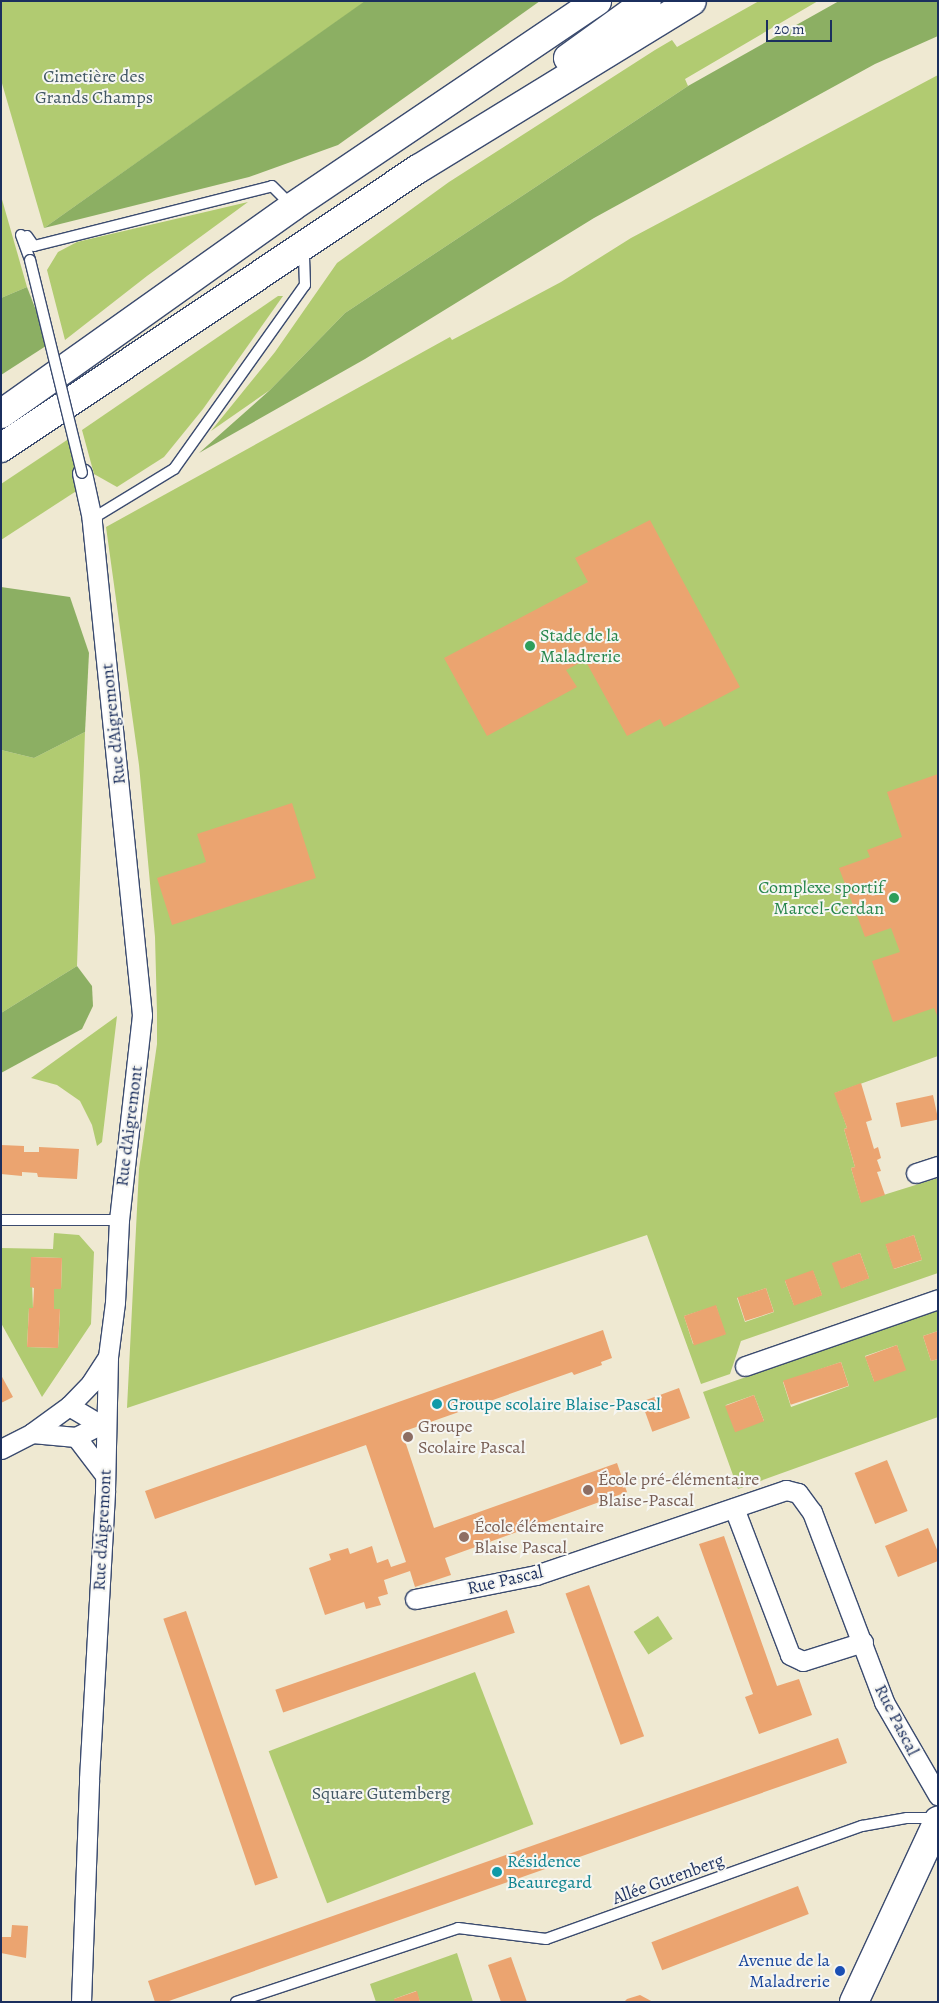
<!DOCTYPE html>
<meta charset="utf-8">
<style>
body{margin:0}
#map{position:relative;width:939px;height:2003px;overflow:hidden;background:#efe9d2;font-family:Alegreya,serif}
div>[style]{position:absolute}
.green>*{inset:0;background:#b1cb71;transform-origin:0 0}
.forest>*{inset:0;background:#8caf63}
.building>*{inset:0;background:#eba470;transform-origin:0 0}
.roads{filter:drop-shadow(1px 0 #3b4b6f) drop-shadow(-1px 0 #3b4b6f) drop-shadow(0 1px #3b4b6f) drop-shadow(0 -1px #3b4b6f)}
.service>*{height:10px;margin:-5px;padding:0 5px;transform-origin:5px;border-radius:5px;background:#fff}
.minor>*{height:19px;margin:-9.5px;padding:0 9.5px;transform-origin:9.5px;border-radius:9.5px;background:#fff}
.primary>*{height:28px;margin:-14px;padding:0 14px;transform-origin:14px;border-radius:14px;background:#fff}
.motorway>*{height:28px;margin:-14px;padding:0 14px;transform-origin:14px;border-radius:14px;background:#fff}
.bridges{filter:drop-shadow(1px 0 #3b4b6f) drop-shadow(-1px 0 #3b4b6f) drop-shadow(0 1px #3b4b6f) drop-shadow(0 -1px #3b4b6f)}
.service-bridge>*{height:10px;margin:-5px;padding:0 5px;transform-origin:5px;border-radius:5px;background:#fff}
.dots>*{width:14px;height:14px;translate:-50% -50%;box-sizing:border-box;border:2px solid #f6f6f2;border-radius:50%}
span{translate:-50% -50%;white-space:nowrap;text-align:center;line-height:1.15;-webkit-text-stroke:4px #f6f6f2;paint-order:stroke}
.park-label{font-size:18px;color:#405663}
.leisure-label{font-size:18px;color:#27864d}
.left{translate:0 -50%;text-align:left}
.right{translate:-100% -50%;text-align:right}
.street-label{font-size:18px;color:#1b2f5e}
.culture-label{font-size:18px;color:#0d838f}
.education-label{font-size:18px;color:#785e54}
.transit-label{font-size:18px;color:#164399}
.frame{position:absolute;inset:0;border:2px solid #1b2f5e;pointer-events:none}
.scale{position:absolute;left:766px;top:20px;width:66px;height:22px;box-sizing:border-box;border:2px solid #1b2f5e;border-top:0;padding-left:6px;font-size:15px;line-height:18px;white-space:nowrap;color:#1b2f5e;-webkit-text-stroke:4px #f6f6f2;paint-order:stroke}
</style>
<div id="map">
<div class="green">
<i style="clip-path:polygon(1px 1px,366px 1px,44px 228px,1px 80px)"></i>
<i style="clip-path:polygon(759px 1px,818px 1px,685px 79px,688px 86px,345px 313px,270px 390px,211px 431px,275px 352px,337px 263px,449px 182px,655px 50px,672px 40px,677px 47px)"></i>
<i style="clip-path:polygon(evenodd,938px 75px,938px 1056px,835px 1093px,847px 1128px,844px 1129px,855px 1167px,851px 1168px,861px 1202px,938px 1178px,938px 1273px,741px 1341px,730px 1374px,701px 1384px,647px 1235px,127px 1408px,139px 1169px,157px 1044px,157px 1013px,155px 937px,139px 765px,106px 527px,450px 337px,452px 340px,561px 282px,631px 238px,938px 75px,914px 1235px,922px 1260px,894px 1269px,886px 1245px,914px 1235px,938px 75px,860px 1253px,869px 1278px,842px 1288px,833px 1264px,860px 1253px,938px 75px,813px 1271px,822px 1295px,794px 1305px,785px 1281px,813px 1271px,938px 75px,766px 1288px,774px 1312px,745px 1322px,737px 1298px,766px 1288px,938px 75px,716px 1306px,725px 1334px,693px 1344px,684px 1316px,716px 1306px)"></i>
<i style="clip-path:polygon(1px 196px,27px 287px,1px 298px)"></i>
<i style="clip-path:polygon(248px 202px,147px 276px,65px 340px,47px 270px,58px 252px,77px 242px)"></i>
<i style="clip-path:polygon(278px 296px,283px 296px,203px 409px,164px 457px,117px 487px,94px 474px,82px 430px)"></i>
<i style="clip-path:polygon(70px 438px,81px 488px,1px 540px,1px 484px)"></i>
<i style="clip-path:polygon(85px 732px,77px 966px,1px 1013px,1px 750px,34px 758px)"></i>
<i style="clip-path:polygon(117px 1016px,102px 1142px,97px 1146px,92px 1125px,80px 1101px,57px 1085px,31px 1078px)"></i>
<i style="clip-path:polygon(evenodd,54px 1233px,79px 1235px,94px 1252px,91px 1324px,42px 1397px,1px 1323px,1px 1248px,53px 1249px,54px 1233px,31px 1257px,62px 1258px,61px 1289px,54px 1289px,54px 1309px,60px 1309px,58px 1348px,27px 1347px,29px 1308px,33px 1308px,31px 1257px)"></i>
<i style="clip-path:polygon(evenodd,938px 1310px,938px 1331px,923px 1336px,931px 1361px,938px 1359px,938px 1417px,738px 1489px,703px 1392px,938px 1310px,897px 1345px,905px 1370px,874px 1381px,865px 1356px,897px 1345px,938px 1310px,841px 1362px,849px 1386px,791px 1407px,783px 1382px,841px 1362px,938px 1310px,754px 1395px,764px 1421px,725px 1405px,726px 1405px,754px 1395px)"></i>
<i style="left:658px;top:1616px;width:27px;height:29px;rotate:57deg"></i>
<i style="left:475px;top:1672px;width:163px;height:221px;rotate:69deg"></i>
<i style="clip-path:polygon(457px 1953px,473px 2002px,420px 2002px,416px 1991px,394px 1999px,394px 2002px,376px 2002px,370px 1984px)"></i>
</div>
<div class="forest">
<i style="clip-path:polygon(365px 1px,540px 1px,338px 145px,249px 177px,44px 228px)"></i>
<i style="clip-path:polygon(839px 1px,938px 1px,938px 36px,875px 64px,594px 218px,365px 359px,199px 453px,270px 390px,345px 313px,688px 86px)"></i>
<i style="clip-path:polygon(27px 287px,49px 344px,1px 375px,1px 298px)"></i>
<i style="clip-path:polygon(1px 587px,70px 597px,89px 653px,85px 732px,34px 758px,1px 750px)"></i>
<i style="clip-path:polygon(77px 966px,92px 986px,93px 1006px,82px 1029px,1px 1073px,1px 1013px)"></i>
</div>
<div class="building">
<i style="clip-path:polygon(650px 520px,740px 687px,664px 727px,660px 719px,627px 736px,585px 660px,566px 670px,577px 687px,487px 736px,444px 658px,588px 582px,575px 558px)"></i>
<i style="clip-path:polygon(938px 774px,938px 1018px,934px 1008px,893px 1022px,872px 961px,900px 952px,891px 928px,865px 937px,839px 868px,870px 857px,867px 850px,902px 837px,887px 792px)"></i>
<i style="clip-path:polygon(292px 803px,316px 878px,172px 925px,157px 878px,206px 862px,197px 834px)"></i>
<i style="clip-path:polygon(861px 1083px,872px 1120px,866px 1122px,874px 1149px,878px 1147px,881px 1158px,877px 1160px,881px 1171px,877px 1172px,885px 1195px,861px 1203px,851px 1168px,855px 1167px,844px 1129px,847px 1128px,834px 1093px)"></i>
<i style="left:933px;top:1095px;width:25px;height:38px;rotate:78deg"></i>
<i style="clip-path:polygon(1px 1145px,24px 1146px,24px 1152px,39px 1152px,39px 1147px,79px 1149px,77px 1179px,38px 1177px,37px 1173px,22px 1172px,22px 1176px,1px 1174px)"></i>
<i style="left:914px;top:1235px;width:26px;height:30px;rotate:72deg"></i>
<i style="left:860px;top:1253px;width:27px;height:30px;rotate:70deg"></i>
<i style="clip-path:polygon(31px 1257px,62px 1258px,61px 1289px,54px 1289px,54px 1309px,60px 1309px,58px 1348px,27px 1347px,29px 1308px,33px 1308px,34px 1288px,30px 1287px)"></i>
<i style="left:813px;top:1270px;width:27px;height:30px;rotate:70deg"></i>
<i style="left:766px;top:1288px;width:25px;height:30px;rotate:72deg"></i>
<i style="left:716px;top:1305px;width:31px;height:34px;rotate:71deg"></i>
<i style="clip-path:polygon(603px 1330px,612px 1358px,601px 1362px,602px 1365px,574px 1375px,572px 1372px,402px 1432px,434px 1528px,617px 1463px,627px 1492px,445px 1558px,451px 1575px,415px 1587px,410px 1571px,384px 1580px,388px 1594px,378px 1597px,381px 1605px,366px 1609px,364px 1602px,325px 1615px,309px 1568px,331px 1560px,329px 1554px,348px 1548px,350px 1554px,372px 1546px,377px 1563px,388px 1559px,391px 1567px,406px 1562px,366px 1445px,155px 1519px,145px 1491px)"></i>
<i style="clip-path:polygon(938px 1331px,938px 1359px,931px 1361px,923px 1336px)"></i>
<i style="left:897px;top:1345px;width:27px;height:34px;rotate:70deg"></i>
<i style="left:841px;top:1362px;width:25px;height:61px;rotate:72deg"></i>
<i style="clip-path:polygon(1px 1375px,13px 1397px,1px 1403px)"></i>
<i style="left:679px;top:1388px;width:32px;height:40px;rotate:70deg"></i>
<i style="left:754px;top:1395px;width:28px;height:31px;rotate:69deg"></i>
<i style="left:887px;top:1460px;width:55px;height:35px;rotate:68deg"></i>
<i style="clip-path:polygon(928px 1528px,938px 1552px,938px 1561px,898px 1577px,885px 1546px)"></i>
<i style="clip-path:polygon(724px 1536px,777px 1686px,799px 1679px,812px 1715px,759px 1734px,745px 1697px,753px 1694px,699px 1544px)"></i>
<i style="left:589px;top:1585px;width:161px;height:25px;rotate:70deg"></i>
<i style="left:507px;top:1610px;width:24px;height:245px;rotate:71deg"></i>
<i style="left:186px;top:1611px;width:282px;height:24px;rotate:71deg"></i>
<i style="clip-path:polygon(838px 1738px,847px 1763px,166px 2002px,155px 2002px,148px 1981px)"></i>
<i style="left:798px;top:1886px;width:30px;height:157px;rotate:69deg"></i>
<i style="clip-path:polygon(12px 1925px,28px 1926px,26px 1958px,1px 1953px,1px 1937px,11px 1937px)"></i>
<i style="clip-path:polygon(511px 1957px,527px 2002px,501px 2002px,488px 1965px)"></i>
<i style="clip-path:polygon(417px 1991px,420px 2002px,394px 2002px,394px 1999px)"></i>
<i style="clip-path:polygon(640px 1995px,653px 2002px,624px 2002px,627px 1999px)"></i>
</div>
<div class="roads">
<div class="service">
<i style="left:21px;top:235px;width:27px;rotate:70deg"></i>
<i style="left:27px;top:236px;width:12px;rotate:55deg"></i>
<i style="left:34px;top:246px;width:245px;rotate:-14.1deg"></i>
<i style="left:272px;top:186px;width:28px;rotate:45deg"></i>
<i style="left:92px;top:519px;width:96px;rotate:-31.4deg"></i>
<i style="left:174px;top:469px;width:226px;rotate:-54.6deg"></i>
<i style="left:305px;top:285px;width:37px;rotate:-92deg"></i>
<i style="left:1px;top:1220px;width:118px"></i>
<i style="left:236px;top:2002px;width:234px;rotate:-18.4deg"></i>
<i style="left:458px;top:1928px;width:89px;rotate:7.1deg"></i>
<i style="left:546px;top:1939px;width:336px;rotate:-19.7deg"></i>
<i style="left:862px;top:1826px;width:46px;rotate:-10.1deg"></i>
<i style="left:907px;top:1818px;width:30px"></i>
</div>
<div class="minor">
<i style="left:916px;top:1173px;width:23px;rotate:-18deg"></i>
<i style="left:745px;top:1366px;width:204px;rotate:-19.1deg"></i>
<i style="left:69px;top:1406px;width:43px;rotate:30.7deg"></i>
<i style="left:32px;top:1433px;width:44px;rotate:5.2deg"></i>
<i style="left:76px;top:1437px;width:28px;rotate:-27deg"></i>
<i style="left:76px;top:1437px;width:48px;rotate:52.7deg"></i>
<i style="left:1px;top:1449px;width:35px;rotate:-27deg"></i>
<i style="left:32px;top:1433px;width:46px;rotate:-36.1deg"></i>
<i style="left:69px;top:1406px;width:32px;rotate:-46deg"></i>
<i style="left:91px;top:1383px;width:31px;rotate:-57deg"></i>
<i style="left:734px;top:1508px;width:157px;rotate:69.1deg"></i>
<i style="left:790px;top:1655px;width:14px;rotate:25deg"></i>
<i style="left:803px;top:1661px;width:63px;rotate:-17.6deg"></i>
<i style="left:415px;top:1599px;width:123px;rotate:-11.2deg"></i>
<i style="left:536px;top:1575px;width:264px;rotate:-18.8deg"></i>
<i style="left:786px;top:1490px;width:12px;rotate:14deg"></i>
<i style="left:798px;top:1493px;width:24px;rotate:54deg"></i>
<i style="left:812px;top:1512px;width:203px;rotate:69.2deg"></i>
<i style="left:884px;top:1702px;width:108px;rotate:59.9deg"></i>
<i style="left:81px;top:2002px;width:223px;rotate:-87.9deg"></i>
<i style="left:89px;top:1779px;width:289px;rotate:-86.8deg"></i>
<i style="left:105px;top:1490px;width:133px;rotate:-88.7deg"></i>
<i style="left:108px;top:1357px;width:55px;rotate:-82.7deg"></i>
<i style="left:115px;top:1302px;width:82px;rotate:-87.2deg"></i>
<i style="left:119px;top:1220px;width:206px;rotate:-83.6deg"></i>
<i style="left:142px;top:1015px;width:499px;rotate:-95.8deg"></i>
<i style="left:92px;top:519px;width:47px;rotate:-102.3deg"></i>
</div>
<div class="primary">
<i style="left:854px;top:2002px;width:200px;rotate:-65.1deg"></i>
</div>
<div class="motorway">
<i style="left:568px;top:58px;width:97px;rotate:-35.8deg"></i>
<i style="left:1px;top:414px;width:357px;rotate:-35.4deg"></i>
<i style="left:292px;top:207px;width:368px;rotate:-34deg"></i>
<i style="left:1px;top:448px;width:502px;rotate:-33.79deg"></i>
<i style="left:418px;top:169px;width:321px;rotate:-31.5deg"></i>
</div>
</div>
<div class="bridges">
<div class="service-bridge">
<i style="left:30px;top:260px;width:219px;rotate:76.3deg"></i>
</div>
</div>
<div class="dots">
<i style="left:530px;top:646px;background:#2e9e5b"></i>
<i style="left:894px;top:898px;background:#2e9e5b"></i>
<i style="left:437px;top:1404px;background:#0f9aa8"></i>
<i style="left:408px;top:1437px;background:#8d6e63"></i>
<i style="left:588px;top:1490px;background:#8d6e63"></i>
<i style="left:464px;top:1537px;background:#8d6e63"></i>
<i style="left:497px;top:1872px;background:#0f9aa8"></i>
<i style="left:840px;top:1971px;background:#1a4fb4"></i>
</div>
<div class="park-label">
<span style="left:94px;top:87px">Cimetière des<br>Grands Champs</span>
<span style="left:381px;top:1793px">Square Gutemberg</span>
</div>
<div class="leisure-label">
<span class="left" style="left:540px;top:646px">Stade de la<br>Maladrerie</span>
<span class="right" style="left:884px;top:898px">Complexe sportif<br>Marcel-Cerdan</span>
</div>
<div class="street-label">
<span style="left:113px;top:724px;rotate:-96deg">Rue d'Aigremont</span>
<span style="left:129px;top:1126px;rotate:-83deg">Rue d'Aigremont</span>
<span style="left:102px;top:1530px;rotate:-87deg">Rue d'Aigremont</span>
<span style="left:505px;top:1580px;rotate:-13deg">Rue Pascal</span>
<span style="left:897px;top:1720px;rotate:63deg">Rue Pascal</span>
<span style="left:668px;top:1879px;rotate:-20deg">Allée Gutenberg</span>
</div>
<div class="culture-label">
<span class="left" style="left:447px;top:1404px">Groupe scolaire Blaise-Pascal</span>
<span class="left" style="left:507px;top:1872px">Résidence<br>Beauregard</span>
</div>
<div class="education-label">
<span class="left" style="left:418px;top:1437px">Groupe<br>Scolaire Pascal</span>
<span class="left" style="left:598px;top:1490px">École pré-élémentaire<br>Blaise-Pascal</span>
<span class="left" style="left:474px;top:1537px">École élémentaire<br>Blaise Pascal</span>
</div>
<div class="transit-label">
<span class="right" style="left:830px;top:1971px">Avenue de la<br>Maladrerie</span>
</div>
<div class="frame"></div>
<div class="scale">20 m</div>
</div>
